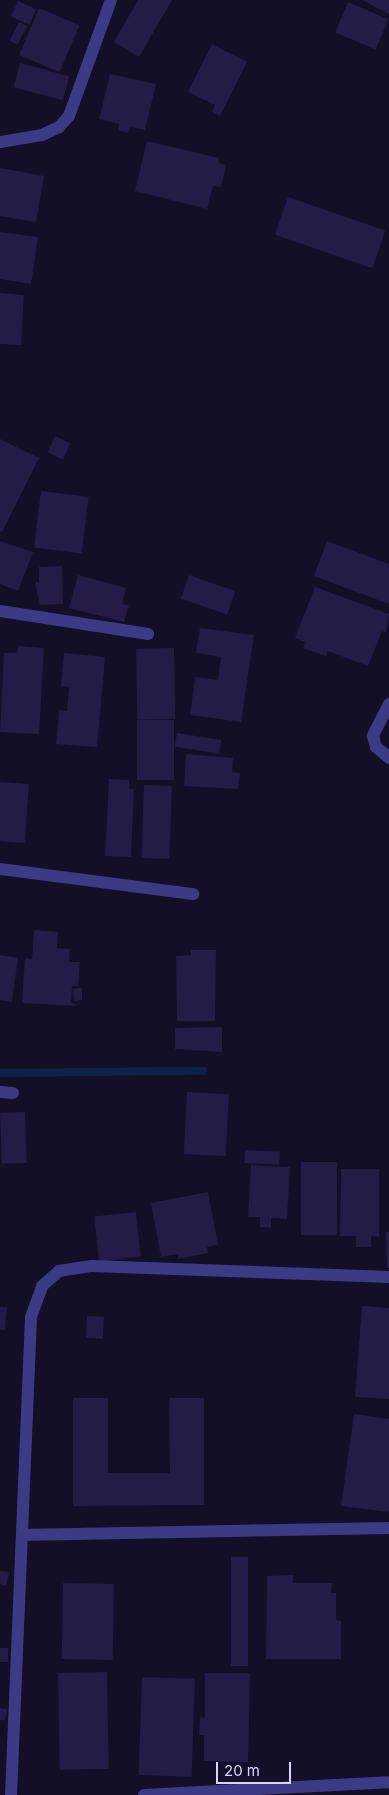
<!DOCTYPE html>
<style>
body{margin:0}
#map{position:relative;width:389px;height:1795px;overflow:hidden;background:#130f26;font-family:Inter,sans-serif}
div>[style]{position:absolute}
.stream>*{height:8px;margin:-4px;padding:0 4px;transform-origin:4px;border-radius:4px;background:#0c2248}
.building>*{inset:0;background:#241b47;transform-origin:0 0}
.minor>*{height:12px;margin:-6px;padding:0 6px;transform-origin:6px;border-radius:6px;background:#3d3a85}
span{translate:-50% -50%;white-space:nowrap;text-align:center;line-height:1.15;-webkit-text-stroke:5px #130f26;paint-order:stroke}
.scale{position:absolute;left:216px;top:1762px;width:75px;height:22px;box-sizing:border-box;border:2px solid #d9d4ff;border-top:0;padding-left:6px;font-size:15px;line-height:18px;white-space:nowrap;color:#d9d4ff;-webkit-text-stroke:4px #130f26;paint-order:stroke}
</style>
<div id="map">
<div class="stream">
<i style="left:0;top:1073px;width:203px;rotate:-0.6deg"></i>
</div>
<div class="building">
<i style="clip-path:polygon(138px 0,172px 0,139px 57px,114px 42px)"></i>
<i style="clip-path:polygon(362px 0,389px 0,389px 14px)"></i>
<i style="left:18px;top:1px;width:20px;height:17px;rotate:24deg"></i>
<i style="left:348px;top:2px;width:44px;height:33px;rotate:23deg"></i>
<i style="left:39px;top:8px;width:44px;height:51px;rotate:23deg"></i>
<i style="left:19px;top:22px;width:9px;height:21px;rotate:27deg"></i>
<i style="clip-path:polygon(212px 44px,247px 62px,220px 116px,212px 112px,215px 105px,188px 92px)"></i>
<i style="left:20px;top:63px;width:51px;height:25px;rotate:15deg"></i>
<i style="clip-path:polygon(110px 74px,156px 84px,145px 130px,130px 127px,128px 133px,118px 130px,119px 124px,99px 119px)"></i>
<i style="clip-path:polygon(147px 141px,219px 158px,218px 163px,226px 165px,221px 187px,213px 186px,207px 209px,135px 191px)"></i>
<i style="clip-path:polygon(0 168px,44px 176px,36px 222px,0 216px)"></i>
<i style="left:288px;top:197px;width:103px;height:40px;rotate:19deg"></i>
<i style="clip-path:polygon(0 232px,38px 237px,31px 284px,0 279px)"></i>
<i style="clip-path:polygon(0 293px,24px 295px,21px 345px,0 344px)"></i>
<i style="left:55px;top:436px;width:17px;height:18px;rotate:25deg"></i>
<i style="clip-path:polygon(0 439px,39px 458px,2px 532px,0 531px)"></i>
<i style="left:41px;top:491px;width:48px;height:57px;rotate:7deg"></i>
<i style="clip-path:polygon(0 541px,33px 552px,18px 591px,0 584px)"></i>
<i style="clip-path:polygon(327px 541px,389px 564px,389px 604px,314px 576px)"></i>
<i style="clip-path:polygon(62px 566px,63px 604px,40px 605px,35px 583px,39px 582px,39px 567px)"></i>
<i style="clip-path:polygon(78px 575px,126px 588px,122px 604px,129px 605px,124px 622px,69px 608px)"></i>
<i style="left:189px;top:575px;width:49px;height:25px;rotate:19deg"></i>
<i style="clip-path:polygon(315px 587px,389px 614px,386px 633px,382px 631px,368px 666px,328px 651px,326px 656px,303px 648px,305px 642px,295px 638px)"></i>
<i style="clip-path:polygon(200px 628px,254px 635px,241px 722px,190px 715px,195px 677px,218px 680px,221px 657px,196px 653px)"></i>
<i style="clip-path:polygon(18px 646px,44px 648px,39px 734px,0 732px,4px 653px,17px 653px)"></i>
<i style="left:174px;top:648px;width:71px;height:38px;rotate:89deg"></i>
<i style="clip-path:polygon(64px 653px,105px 657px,97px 747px,56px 744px,59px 710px,67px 711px,69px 687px,61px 686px)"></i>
<i style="left:174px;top:720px;width:60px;height:37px;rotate:90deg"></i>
<i style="left:177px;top:733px;width:45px;height:14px;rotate:9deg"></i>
<i style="clip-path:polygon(186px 754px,233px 758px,232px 772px,240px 773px,238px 789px,184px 786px)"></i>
<i style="clip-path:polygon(109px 779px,129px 780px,129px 789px,134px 789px,131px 857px,105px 856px)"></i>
<i style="left:0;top:782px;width:29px;height:59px;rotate:4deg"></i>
<i style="left:144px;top:785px;width:28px;height:73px;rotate:2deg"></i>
<i style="clip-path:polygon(34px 930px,58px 932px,57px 948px,70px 949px,69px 962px,80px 962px,78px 986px,72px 986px,71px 1002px,77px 1006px,22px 1003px,25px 958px,32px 959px)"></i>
<i style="clip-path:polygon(191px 950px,216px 950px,215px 1021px,177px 1021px,176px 956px,191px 955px)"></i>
<i style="clip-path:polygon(0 955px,18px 958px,12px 1002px,0 1000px)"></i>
<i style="clip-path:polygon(82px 988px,82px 1000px,74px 1001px,73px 989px)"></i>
<i style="clip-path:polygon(222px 1027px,222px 1052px,175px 1049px,175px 1028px)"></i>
<i style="left:187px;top:1092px;width:42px;height:62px;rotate:3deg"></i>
<i style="left:25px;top:1112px;width:51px;height:25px;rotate:88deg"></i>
<i style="left:245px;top:1150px;width:35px;height:13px;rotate:3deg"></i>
<i style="left:301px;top:1162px;width:36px;height:73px"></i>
<i style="clip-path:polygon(251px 1165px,290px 1167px,287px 1219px,271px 1218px,271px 1228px,260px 1227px,260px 1217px,248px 1217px)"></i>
<i style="clip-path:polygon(341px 1169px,379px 1169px,379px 1237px,371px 1236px,371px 1247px,356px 1247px,356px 1236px,340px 1236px)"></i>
<i style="clip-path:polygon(208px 1192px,218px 1245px,207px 1247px,208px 1253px,178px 1259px,178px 1254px,161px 1257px,151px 1203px)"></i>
<i style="left:136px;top:1212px;width:45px;height:42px;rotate:84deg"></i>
<i style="clip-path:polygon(386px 1232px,389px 1232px,389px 1268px,387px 1268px)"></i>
<i style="clip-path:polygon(362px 1306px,389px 1308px,389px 1399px,355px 1397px)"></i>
<i style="clip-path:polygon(0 1307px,7px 1307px,5px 1330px,0 1330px)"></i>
<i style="left:87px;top:1316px;width:17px;height:22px;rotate:3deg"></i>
<i style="clip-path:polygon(73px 1398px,108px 1398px,108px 1473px,170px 1473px,169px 1398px,204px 1398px,204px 1505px,73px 1506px)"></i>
<i style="clip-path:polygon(354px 1414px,389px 1419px,389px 1512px,341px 1506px)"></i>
<i style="left:231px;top:1557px;width:17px;height:109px"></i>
<i style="clip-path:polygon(0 1571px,9px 1572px,6px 1586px,0 1584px)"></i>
<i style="clip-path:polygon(293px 1575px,293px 1583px,332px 1583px,331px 1593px,336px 1593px,336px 1620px,341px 1621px,341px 1659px,266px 1659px,267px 1576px)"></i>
<i style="left:63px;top:1583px;width:51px;height:76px;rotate:1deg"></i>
<i style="left:0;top:1648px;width:8px;height:14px"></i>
<i style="left:107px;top:1672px;width:97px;height:49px;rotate:89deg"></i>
<i style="clip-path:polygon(205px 1673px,250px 1673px,248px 1762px,204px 1761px,204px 1735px,199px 1735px,200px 1717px,205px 1718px)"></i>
<i style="left:142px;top:1677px;width:53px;height:98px;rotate:2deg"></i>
<i style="clip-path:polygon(0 1708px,7px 1709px,5px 1720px,0 1720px)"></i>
</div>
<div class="minor">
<i style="left:0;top:142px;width:43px;rotate:-9.5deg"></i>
<i style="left:42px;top:135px;width:19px;rotate:-25deg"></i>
<i style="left:59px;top:127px;width:15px;rotate:-48deg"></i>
<i style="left:69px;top:116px;width:123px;rotate:-70.1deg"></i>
<i style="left:0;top:611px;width:150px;rotate:8.8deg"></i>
<i style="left:389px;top:704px;width:36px;rotate:117deg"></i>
<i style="left:373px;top:736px;width:11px;rotate:75deg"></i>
<i style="left:376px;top:747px;width:17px;rotate:40deg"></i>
<i style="left:0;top:869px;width:195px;rotate:7.4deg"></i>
<i style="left:0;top:1092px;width:13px;rotate:4deg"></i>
<i style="left:22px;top:1535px;width:367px;rotate:-1.1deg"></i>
<i style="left:11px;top:1795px;width:478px;rotate:-87.6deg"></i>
<i style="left:31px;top:1317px;width:33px;rotate:-70deg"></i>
<i style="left:42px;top:1286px;width:23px;rotate:-41deg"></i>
<i style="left:59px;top:1271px;width:33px;rotate:-9deg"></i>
<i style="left:92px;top:1266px;width:297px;rotate:2.1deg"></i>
<i style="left:144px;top:1795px;width:245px;rotate:-3deg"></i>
</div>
<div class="scale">20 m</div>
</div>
